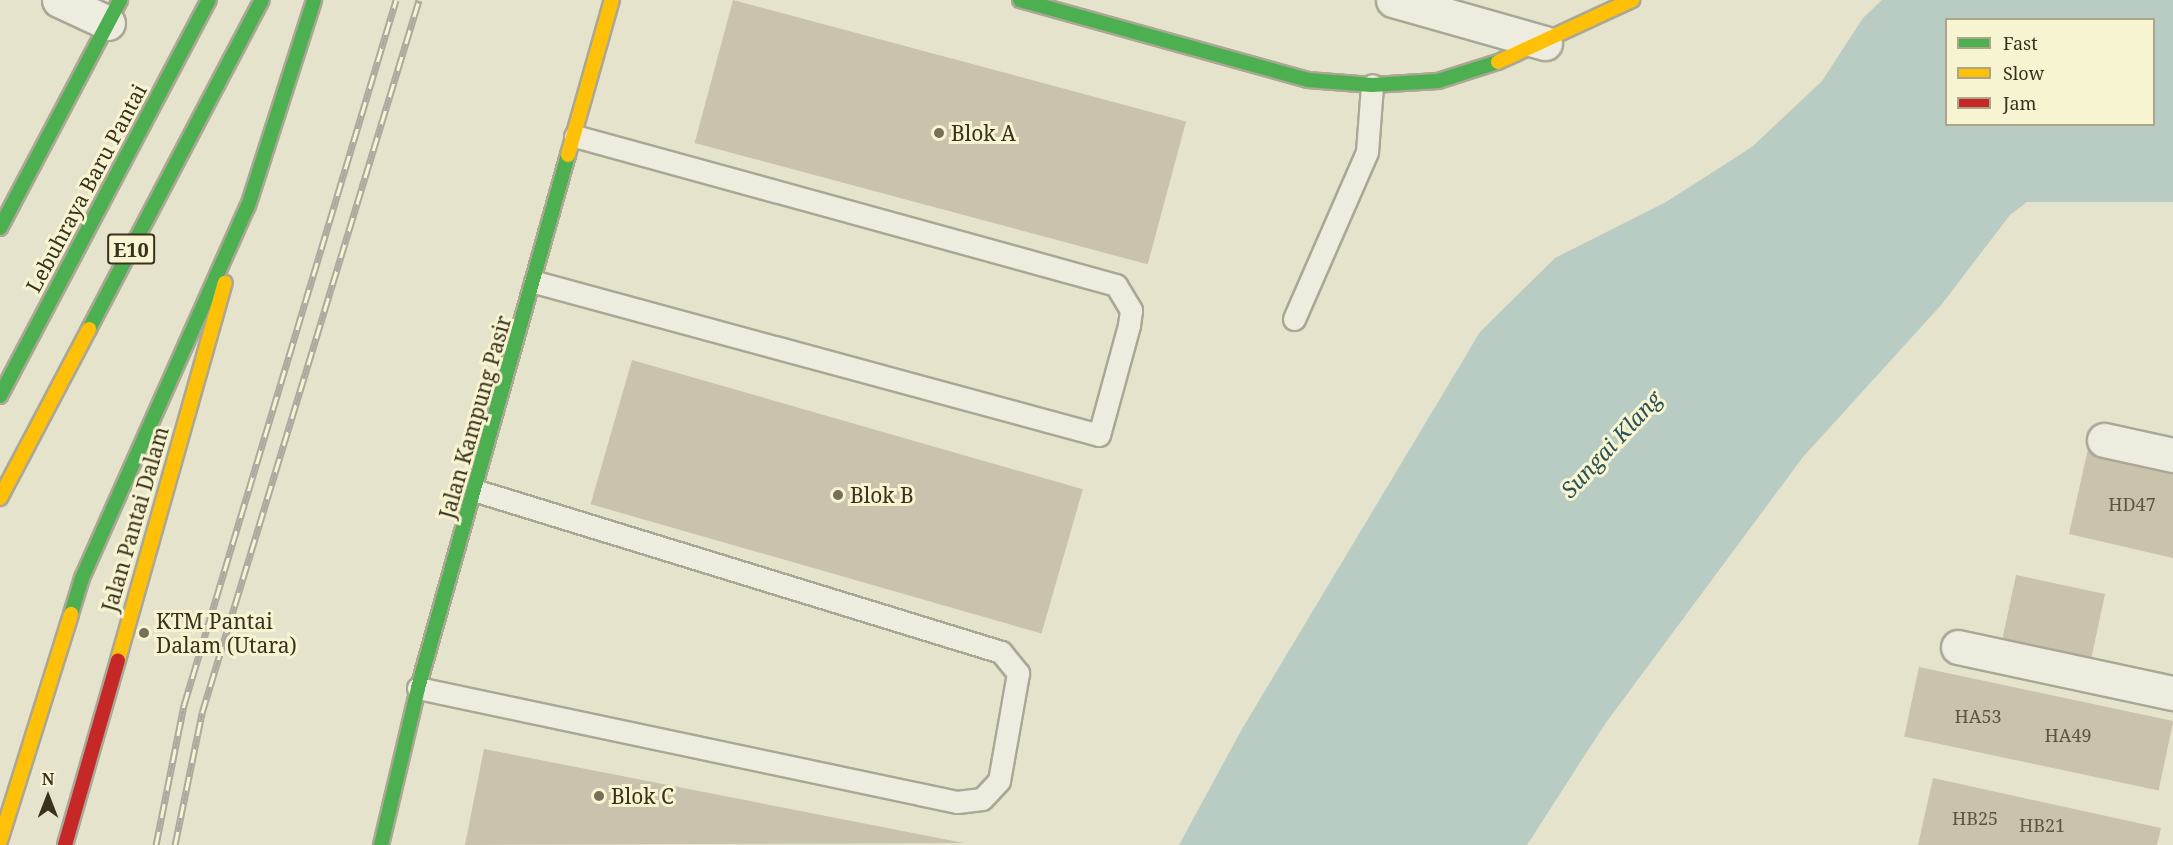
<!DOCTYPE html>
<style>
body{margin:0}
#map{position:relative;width:2173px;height:845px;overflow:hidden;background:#e6e3cc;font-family:"Noto Serif",serif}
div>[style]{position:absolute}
.water>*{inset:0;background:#b8ccc4}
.building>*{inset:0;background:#c9c2ad;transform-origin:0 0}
.roads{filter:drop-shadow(2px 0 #aba795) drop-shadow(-2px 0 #aba795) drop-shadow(0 2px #aba795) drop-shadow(0 -2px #aba795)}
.lane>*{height:21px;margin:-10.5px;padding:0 10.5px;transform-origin:10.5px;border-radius:10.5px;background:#edecde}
.street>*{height:33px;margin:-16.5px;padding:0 16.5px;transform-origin:16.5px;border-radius:16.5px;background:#edecde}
.fast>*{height:14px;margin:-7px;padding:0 7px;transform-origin:7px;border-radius:7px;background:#4caf50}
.slow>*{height:14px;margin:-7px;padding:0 7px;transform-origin:7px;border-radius:7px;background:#ffc107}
.jam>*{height:14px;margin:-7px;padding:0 7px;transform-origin:7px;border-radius:7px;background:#c62828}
.rail>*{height:7px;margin-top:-3.5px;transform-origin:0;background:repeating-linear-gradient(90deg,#f7f4d1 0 14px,#acaa9e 0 28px);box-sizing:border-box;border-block:2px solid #acaa9e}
.dots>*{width:16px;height:16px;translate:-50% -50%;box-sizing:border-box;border:3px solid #f7f4d1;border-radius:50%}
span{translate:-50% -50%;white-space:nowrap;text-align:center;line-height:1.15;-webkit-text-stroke:6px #f7f4d1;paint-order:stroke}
.number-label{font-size:18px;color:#5d5541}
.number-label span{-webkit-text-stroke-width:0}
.shield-label span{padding:2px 4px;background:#f7f4d1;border:2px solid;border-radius:4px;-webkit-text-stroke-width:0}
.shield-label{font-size:20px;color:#39311d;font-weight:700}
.poi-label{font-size:21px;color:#39311d}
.left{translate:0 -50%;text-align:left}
.street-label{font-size:21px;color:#39311d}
.water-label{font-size:22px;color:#2c5259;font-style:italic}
.legend{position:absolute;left:1945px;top:18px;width:210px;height:108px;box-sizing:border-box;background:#f7f4d1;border:2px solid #aba689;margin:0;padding:8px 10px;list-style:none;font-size:18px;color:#39311d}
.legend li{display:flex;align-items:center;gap:12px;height:30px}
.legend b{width:30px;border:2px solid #aba689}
.north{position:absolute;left:18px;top:767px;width:60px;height:60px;-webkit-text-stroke:4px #f7f4d1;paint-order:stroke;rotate:0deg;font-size:16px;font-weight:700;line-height:24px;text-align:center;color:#39311d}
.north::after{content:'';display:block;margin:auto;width:21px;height:27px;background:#39311d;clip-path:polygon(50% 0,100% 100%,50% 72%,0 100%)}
</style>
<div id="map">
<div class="water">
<i style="clip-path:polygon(evenodd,1882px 0,2173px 0,2173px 202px,2027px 202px,2010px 215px,1942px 304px,1803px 457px,1605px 724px,1527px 845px,1179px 845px,1242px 729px,1480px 332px,1555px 258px,1666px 202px,1752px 147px,1822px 81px,1863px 18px,1882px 0,1946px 20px,2154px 20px,2154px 124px,1946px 124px,1946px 20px)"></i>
</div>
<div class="building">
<i style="left:733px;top:0;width:469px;height:148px;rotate:15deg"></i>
<i style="left:632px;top:360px;width:469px;height:150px;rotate:16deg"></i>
<i style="clip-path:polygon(2088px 449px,2173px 469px,2173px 558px,2069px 534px)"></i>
<i style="left:2016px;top:575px;width:91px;height:71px;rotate:12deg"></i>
<i style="left:1919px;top:667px;width:260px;height:71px;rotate:12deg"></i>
<i style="clip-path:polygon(484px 749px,964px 843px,465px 845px)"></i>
<i style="clip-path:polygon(1933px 778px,2161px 828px,2157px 845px,1918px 845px)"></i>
</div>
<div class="roads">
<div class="lane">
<i style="left:535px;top:282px;width:584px;rotate:15.18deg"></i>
<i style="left:1099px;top:435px;width:114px;rotate:-74.7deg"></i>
<i style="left:1129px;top:325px;width:15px;rotate:-82deg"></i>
<i style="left:1131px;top:310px;width:29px;rotate:-121deg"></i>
<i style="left:1116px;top:285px;width:561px;rotate:-164.6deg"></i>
<i style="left:1294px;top:319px;width:182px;rotate:-66.4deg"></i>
<i style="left:1367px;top:152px;width:67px;rotate:-85.7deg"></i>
<i style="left:418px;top:688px;width:551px;rotate:11.94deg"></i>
<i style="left:957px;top:802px;width:25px;rotate:-7deg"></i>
<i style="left:982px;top:799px;width:25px;rotate:-47deg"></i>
<i style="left:999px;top:781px;width:110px;rotate:-80deg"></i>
<i style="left:1018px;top:673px;width:27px;rotate:-129deg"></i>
<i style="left:1001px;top:652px;width:548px;rotate:-162.92deg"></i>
</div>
<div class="street">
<i style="left:59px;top:0;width:54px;rotate:25.1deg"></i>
<i style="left:1393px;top:0;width:158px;rotate:15.8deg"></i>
<i style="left:2104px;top:440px;width:71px;rotate:12.3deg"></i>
<i style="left:1958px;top:647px;width:220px;rotate:12.1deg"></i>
</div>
<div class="fast">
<i style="left:1020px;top:0;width:299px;rotate:15.5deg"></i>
<i style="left:1308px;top:80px;width:64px;rotate:4.5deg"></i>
<i style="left:1372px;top:85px;width:66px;rotate:-3.5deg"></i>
<i style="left:1438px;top:81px;width:63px;rotate:-17.6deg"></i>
<i style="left:0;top:228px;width:258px;rotate:-62.2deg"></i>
<i style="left:89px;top:329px;width:372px;rotate:-62.3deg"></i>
<i style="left:0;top:396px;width:448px;rotate:-62.2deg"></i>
<i style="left:71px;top:614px;width:38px;rotate:-73deg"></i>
<i style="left:82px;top:578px;width:407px;rotate:-66deg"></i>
<i style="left:248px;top:206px;width:216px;rotate:-72.2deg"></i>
<i style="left:381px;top:845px;width:161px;rotate:-76.7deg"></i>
<i style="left:418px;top:688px;width:554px;rotate:-74.28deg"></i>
</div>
<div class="slow">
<i style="left:1498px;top:62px;width:148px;rotate:-24.8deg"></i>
<i style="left:568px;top:155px;width:161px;rotate:-74.2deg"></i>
<i style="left:0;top:498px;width:191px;rotate:-62.2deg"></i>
<i style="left:118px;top:660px;width:392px;rotate:-74.2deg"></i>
<i style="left:0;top:841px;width:238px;rotate:-72.6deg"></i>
</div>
<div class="jam">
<i style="left:65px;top:845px;width:192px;rotate:-74deg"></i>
</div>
</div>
<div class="rail">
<i style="left:156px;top:845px;width:143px;rotate:-78.7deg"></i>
<i style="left:184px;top:705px;width:736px;rotate:-73.26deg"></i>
<i style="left:175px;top:845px;width:135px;rotate:-78.4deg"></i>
<i style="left:202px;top:713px;width:745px;rotate:-73.07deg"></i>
</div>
<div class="dots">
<i style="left:939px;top:133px;background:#766f5a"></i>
<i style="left:838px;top:495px;background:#766f5a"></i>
<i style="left:144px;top:633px;background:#766f5a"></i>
<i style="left:599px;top:796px;background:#766f5a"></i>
</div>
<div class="number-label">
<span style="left:2132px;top:504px">HD47</span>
<span style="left:1978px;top:716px">HA53</span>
<span style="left:2068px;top:735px">HA49</span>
<span style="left:1975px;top:818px">HB25</span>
<span style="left:2042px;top:825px">HB21</span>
</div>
<div class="shield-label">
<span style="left:131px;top:249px">E10</span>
</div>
<div class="poi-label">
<span class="left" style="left:951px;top:133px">Blok A</span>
<span class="left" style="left:850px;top:495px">Blok B</span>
<span class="left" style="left:156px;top:633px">KTM Pantai<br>Dalam (Utara)</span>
<span class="left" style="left:611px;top:796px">Blok C</span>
</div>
<div class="street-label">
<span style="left:86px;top:188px;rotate:-62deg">Lebuhraya Baru Pantai</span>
<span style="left:475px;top:417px;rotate:-74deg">Jalan Kampung Pasir</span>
<span style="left:135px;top:519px;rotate:-74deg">Jalan Pantai Dalam</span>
</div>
<div class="water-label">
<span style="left:1611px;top:444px;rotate:-47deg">Sungai Klang</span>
</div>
<ul class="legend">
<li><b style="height:8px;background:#4caf50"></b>Fast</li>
<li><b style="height:8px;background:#ffc107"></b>Slow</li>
<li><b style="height:8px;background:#c62828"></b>Jam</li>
</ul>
<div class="north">N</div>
</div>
